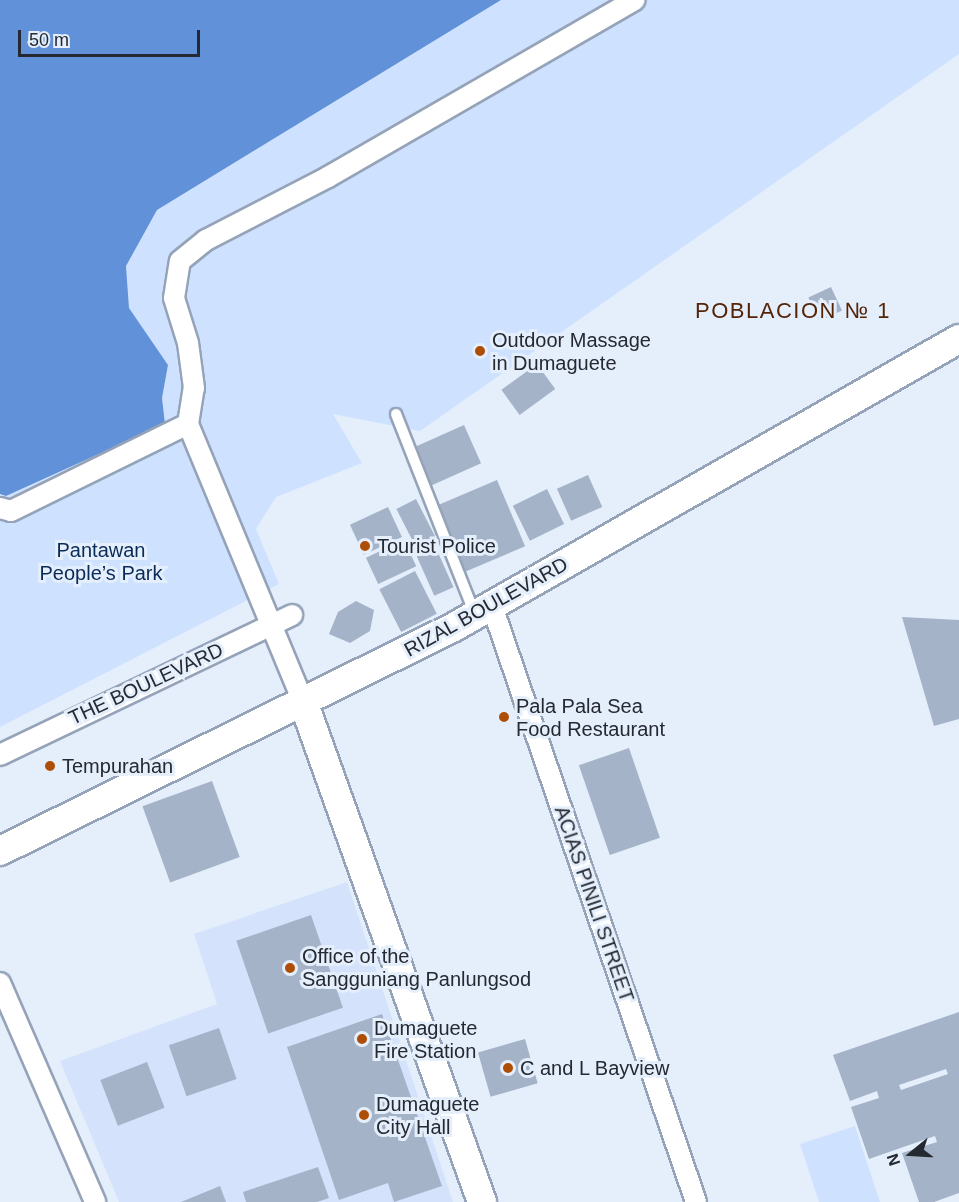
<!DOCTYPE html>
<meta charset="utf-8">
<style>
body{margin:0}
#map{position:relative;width:959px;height:1202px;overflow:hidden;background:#e5effc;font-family:Arial,sans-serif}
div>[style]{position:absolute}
.built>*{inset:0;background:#d4e3fb}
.green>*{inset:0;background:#cee2ff}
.water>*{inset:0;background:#6191d8}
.building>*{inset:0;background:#a4b3c8;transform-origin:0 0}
.roads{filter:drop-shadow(2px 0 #95a3b8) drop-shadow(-2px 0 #95a3b8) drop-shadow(0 2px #95a3b8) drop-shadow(0 -2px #95a3b8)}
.lane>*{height:10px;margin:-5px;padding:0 5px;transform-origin:5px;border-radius:5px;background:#fff}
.street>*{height:20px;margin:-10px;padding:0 10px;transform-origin:10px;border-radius:10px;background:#fff}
.secondary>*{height:28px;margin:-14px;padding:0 14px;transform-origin:14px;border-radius:14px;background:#fff}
.dots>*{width:16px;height:16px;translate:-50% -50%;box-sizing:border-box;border:3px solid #e5effc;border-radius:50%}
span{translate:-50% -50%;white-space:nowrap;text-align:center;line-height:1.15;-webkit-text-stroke:6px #e5effc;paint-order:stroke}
.poi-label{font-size:20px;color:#242932}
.left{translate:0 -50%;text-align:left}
.park-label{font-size:20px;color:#0a2a58}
.street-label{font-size:20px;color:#242932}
.quarter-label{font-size:22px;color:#532407;letter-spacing:1.5px}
.north{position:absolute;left:881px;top:1124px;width:60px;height:60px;-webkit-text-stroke:4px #e5effc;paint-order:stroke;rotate:252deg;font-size:16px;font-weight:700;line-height:24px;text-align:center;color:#242932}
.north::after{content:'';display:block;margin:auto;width:21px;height:27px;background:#242932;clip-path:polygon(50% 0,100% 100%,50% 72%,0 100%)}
.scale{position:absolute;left:18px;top:30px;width:182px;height:27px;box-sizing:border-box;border:3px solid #242932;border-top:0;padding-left:8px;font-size:18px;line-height:21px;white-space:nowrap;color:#242932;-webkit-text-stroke:4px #e5effc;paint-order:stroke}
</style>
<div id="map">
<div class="built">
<i style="clip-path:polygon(347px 882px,453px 1202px,119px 1202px,60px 1061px,217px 1004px,194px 934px)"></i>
</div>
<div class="green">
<i style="clip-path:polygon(501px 0,959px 0,959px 54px,420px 431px,333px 414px,362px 463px,276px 497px,256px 529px,279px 584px,0 727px,0 494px,6px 496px,165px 424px,162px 398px,168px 365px,129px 308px,126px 265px,157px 210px)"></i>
<i style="clip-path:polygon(855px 1126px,880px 1202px,819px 1202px,800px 1144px)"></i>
</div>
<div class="water">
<i style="clip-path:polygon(0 0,501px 0,157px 210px,126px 266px,129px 308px,168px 365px,162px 398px,165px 424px,6px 496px,0 494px)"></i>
</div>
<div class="building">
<i style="left:831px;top:287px;width:26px;height:25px;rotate:65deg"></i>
<i style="left:537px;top:364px;width:31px;height:44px;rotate:54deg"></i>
<i style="left:464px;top:425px;width:42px;height:57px;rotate:66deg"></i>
<i style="left:588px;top:475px;width:35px;height:34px;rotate:66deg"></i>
<i style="left:497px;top:480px;width:72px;height:69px;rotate:67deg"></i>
<i style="left:547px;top:489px;width:39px;height:38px;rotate:64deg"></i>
<i style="left:416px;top:499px;width:45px;height:22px;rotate:63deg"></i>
<i style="left:388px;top:507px;width:33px;height:42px;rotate:65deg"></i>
<i style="left:404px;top:540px;width:29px;height:42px;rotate:65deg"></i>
<i style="left:436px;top:548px;width:43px;height:21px;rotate:66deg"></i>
<i style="left:415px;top:571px;width:48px;height:40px;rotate:63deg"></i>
<i style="clip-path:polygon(356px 601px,374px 610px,370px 631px,350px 643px,329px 634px,338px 612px)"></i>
<i style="clip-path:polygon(902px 617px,959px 620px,959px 719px,934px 726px)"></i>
<i style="left:629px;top:748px;width:95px;height:53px;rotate:71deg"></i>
<i style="left:212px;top:781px;width:81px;height:74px;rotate:70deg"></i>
<i style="left:311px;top:915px;width:98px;height:79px;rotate:71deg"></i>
<i style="clip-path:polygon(evenodd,959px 1012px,959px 1193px,934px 1202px,919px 1202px,902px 1153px,937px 1142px,935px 1136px,869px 1159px,851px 1107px,879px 1098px,877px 1091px,850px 1101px,833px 1055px,959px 1012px,946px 1069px,948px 1074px,901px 1090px,899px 1085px,946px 1069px)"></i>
<i style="clip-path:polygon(382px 1014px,442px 1186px,394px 1202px,388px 1183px,339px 1200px,287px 1047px)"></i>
<i style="left:219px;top:1028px;width:54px;height:53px;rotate:71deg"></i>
<i style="left:525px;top:1039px;width:46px;height:49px;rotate:74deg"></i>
<i style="left:147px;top:1062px;width:49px;height:50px;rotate:69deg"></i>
<i style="clip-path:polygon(318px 1167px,329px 1198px,317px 1202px,246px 1202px,243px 1192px)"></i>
<i style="clip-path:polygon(220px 1186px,226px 1202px,181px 1202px)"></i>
</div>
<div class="roads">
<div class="lane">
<i style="left:396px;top:414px;width:216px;rotate:68.5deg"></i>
</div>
<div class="street">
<i style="left:188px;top:424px;width:36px;rotate:-81deg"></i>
<i style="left:194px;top:388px;width:45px;rotate:-97.6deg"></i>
<i style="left:188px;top:343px;width:47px;rotate:-107.3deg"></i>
<i style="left:174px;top:298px;width:37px;rotate:-81deg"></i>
<i style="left:180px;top:261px;width:33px;rotate:-39deg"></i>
<i style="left:206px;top:240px;width:137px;rotate:-27.3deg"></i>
<i style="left:328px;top:177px;width:354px;rotate:-30deg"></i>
<i style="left:0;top:508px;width:11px;rotate:15deg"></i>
<i style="left:11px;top:511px;width:197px;rotate:-26.2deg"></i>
<i style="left:188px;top:424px;width:303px;rotate:67.5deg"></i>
<i style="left:492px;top:606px;width:630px;rotate:71.1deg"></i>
<i style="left:0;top:755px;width:324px;rotate:-25.6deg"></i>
<i style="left:0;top:983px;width:239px;rotate:66.5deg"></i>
</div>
<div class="secondary">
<i style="left:304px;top:704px;width:529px;rotate:70.33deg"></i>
<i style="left:0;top:851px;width:506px;rotate:-26.26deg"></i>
<i style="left:454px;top:627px;width:581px;rotate:-29.7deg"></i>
</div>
</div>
<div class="dots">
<i style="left:480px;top:351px;background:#ae4d06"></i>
<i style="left:365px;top:546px;background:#ae4d06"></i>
<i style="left:504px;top:717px;background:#ae4d06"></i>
<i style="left:50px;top:766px;background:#ae4d06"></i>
<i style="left:290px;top:968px;background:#ae4d06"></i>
<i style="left:362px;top:1039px;background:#ae4d06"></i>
<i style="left:508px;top:1068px;background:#ae4d06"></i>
<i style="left:364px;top:1115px;background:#ae4d06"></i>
</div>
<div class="poi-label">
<span class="left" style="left:492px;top:352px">Outdoor Massage<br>in Dumaguete</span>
<span class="left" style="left:377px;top:546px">Tourist Police</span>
<span class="left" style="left:516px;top:718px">Pala Pala Sea<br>Food Restaurant</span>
<span class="left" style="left:62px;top:766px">Tempurahan</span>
<span class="left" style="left:302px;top:968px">Office of the<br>Sangguniang Panlungsod</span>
<span class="left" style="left:374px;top:1040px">Dumaguete<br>Fire Station</span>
<span class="left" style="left:520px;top:1068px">C and L Bayview</span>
<span class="left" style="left:376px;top:1116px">Dumaguete<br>City Hall</span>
</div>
<div class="park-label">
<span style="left:101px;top:562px">Pantawan<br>People’s Park</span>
</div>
<div class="street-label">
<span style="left:486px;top:607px;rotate:-29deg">RIZAL BOULEVARD</span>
<span style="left:146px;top:684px;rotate:-25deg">THE BOULEVARD</span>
<span style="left:594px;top:904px;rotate:71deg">ACIAS PINILI STREET</span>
</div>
<div class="quarter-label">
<span style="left:793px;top:311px">POBLACION № 1</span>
</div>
<div class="north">N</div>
<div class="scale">50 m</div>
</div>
